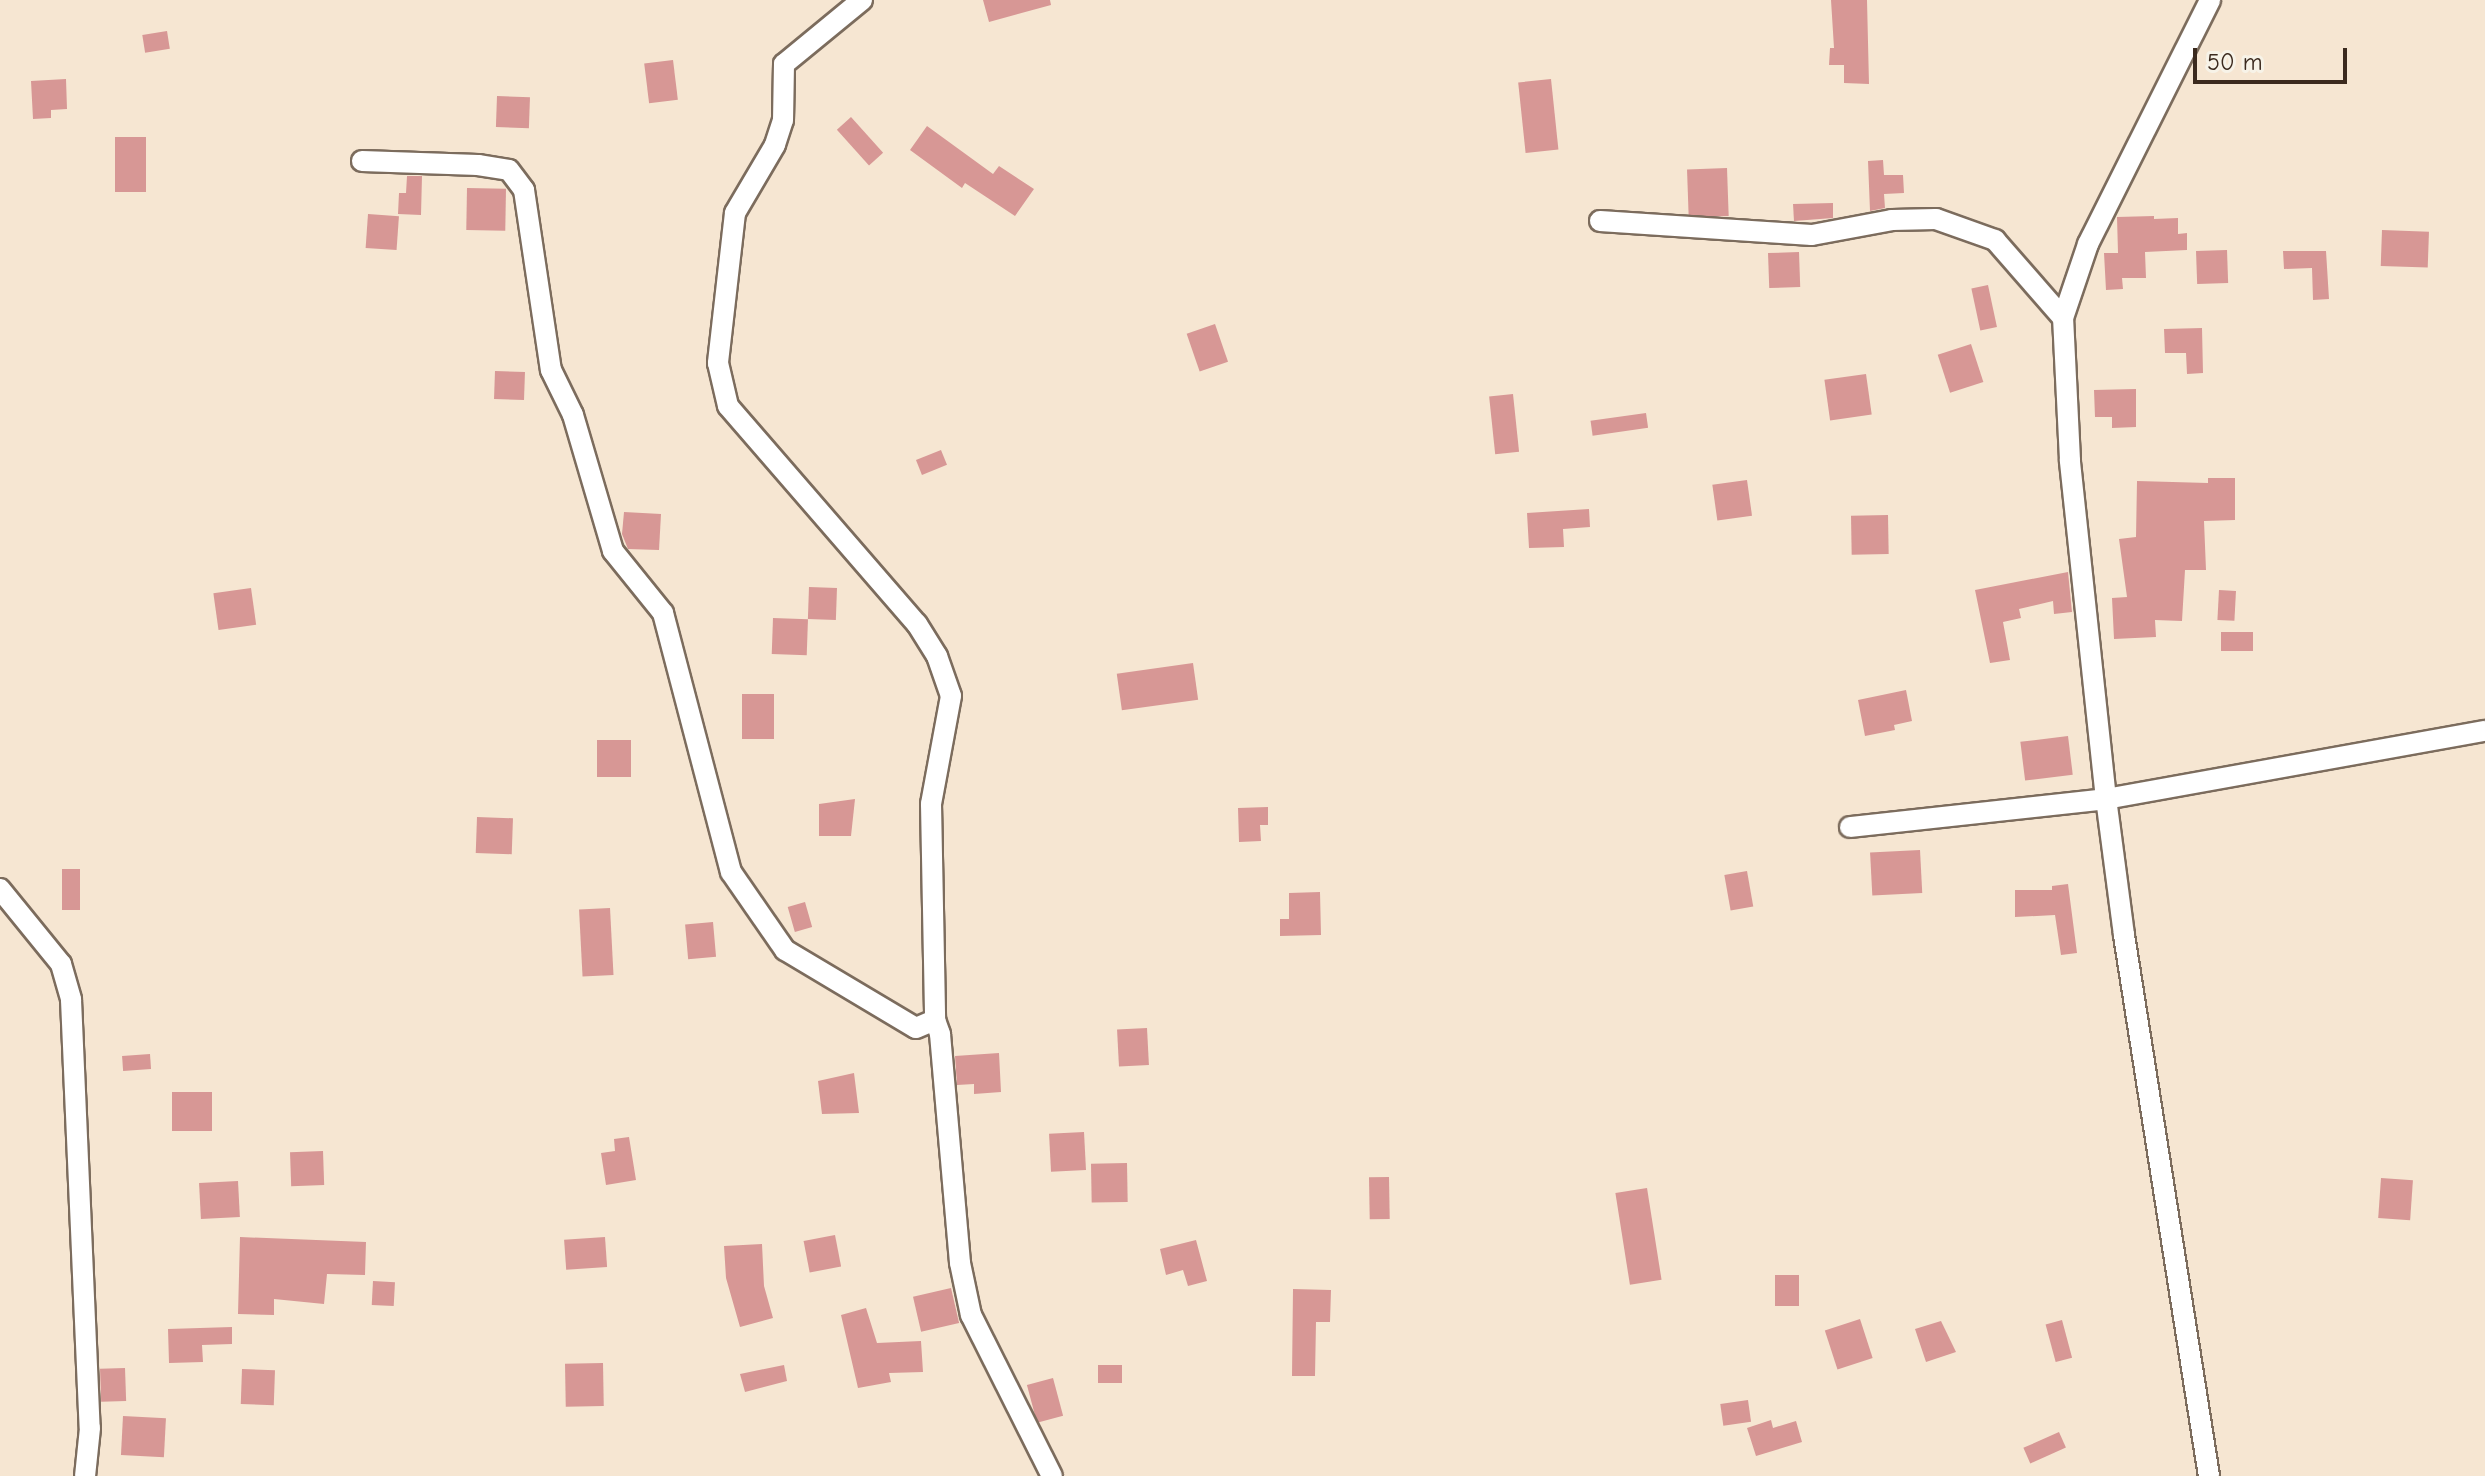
<!DOCTYPE html>
<style>
body{margin:0}
#map{position:relative;width:2485px;height:1476px;overflow:hidden;background:#f6e6d2;font-family:"Comic Neue",sans-serif}
div>[style]{position:absolute}
.building>*{inset:0;background:#d79795;transform-origin:0 0}
.roads{filter:drop-shadow(2px 0 #7c6c5d) drop-shadow(-2px 0 #7c6c5d) drop-shadow(0 2px #7c6c5d) drop-shadow(0 -2px #7c6c5d)}
.minor>*{height:20px;margin:-10px;padding:0 10px;transform-origin:10px;border-radius:10px;background:#fff}
span{translate:-50% -50%;white-space:nowrap;text-align:center;line-height:1.15;-webkit-text-stroke:7px #f7f3e8;paint-order:stroke}
.scale{position:absolute;left:2193px;top:48px;width:154px;height:36px;box-sizing:border-box;border:4px solid #3b2a1e;border-top:0;padding-left:10px;font-size:24px;line-height:28px;white-space:nowrap;color:#3b2a1e;-webkit-text-stroke:6px #f7f3e8;paint-order:stroke}
</style>
<div id="map">
<div class="building">
<i style="clip-path:polygon(983px 0,1050px 0,1051px 5px,989px 22px)"></i>
<i style="clip-path:polygon(1831px 0,1867px 0,1869px 84px,1844px 83px,1844px 65px,1829px 65px,1830px 48px,1834px 48px)"></i>
<i style="left:167px;top:31px;width:18px;height:25px;rotate:81deg"></i>
<i style="left:673px;top:60px;width:40px;height:29px;rotate:83deg"></i>
<i style="clip-path:polygon(66px 79px,67px 109px,51px 110px,51px 118px,33px 119px,31px 81px)"></i>
<i style="left:1551px;top:79px;width:71px;height:33px;rotate:84deg"></i>
<i style="left:497px;top:96px;width:33px;height:31px;rotate:2deg"></i>
<i style="left:851px;top:117px;width:48px;height:19px;rotate:48deg"></i>
<i style="clip-path:polygon(927px 126px,993px 174px,999px 166px,1034px 189px,1015px 216px,965px 183px,962px 188px,910px 150px)"></i>
<i style="left:146px;top:137px;width:55px;height:31px;rotate:90deg"></i>
<i style="clip-path:polygon(1883px 160px,1884px 175px,1903px 175px,1904px 193px,1884px 194px,1885px 208px,1870px 211px,1868px 161px)"></i>
<i style="left:1727px;top:168px;width:48px;height:40px;rotate:88deg"></i>
<i style="clip-path:polygon(407px 176px,422px 176px,421px 215px,398px 214px,399px 193px,406px 193px)"></i>
<i style="left:467px;top:188px;width:39px;height:42px;rotate:1deg"></i>
<i style="clip-path:polygon(1833px 203px,1833px 218px,1794px 221px,1793px 204px)"></i>
<i style="left:368px;top:214px;width:31px;height:34px;rotate:4deg"></i>
<i style="clip-path:polygon(2154px 216px,2154px 219px,2178px 218px,2178px 234px,2187px 233px,2187px 250px,2145px 252px,2146px 278px,2122px 278px,2123px 289px,2106px 290px,2104px 253px,2118px 253px,2117px 217px)"></i>
<i style="left:2382px;top:230px;width:47px;height:36px;rotate:2deg"></i>
<i style="left:2227px;top:250px;width:33px;height:31px;rotate:88deg"></i>
<i style="clip-path:polygon(2283px 251px,2326px 251px,2329px 299px,2313px 300px,2312px 268px,2284px 269px)"></i>
<i style="left:1799px;top:252px;width:35px;height:31px;rotate:88deg"></i>
<i style="left:1988px;top:285px;width:43px;height:17px;rotate:78deg"></i>
<i style="left:1215px;top:324px;width:40px;height:30px;rotate:71deg"></i>
<i style="clip-path:polygon(2202px 328px,2203px 373px,2187px 374px,2186px 353px,2165px 353px,2164px 329px)"></i>
<i style="left:1971px;top:344px;width:40px;height:35px;rotate:72deg"></i>
<i style="left:495px;top:371px;width:30px;height:28px;rotate:2deg"></i>
<i style="left:1866px;top:374px;width:41px;height:42px;rotate:82deg"></i>
<i style="clip-path:polygon(2136px 389px,2136px 427px,2112px 428px,2112px 417px,2095px 417px,2094px 390px)"></i>
<i style="left:1513px;top:394px;width:58px;height:24px;rotate:84deg"></i>
<i style="left:1646px;top:413px;width:15px;height:56px;rotate:82deg"></i>
<i style="left:941px;top:450px;width:16px;height:27px;rotate:68deg"></i>
<i style="clip-path:polygon(2208px 478px,2235px 478px,2235px 520px,2204px 521px,2206px 570px,2185px 570px,2182px 621px,2155px 620px,2156px 637px,2114px 639px,2112px 598px,2127px 597px,2119px 539px,2136px 537px,2137px 481px,2208px 483px)"></i>
<i style="left:1747px;top:480px;width:36px;height:35px;rotate:82deg"></i>
<i style="clip-path:polygon(1589px 509px,1590px 527px,1563px 529px,1564px 547px,1529px 548px,1527px 513px)"></i>
<i style="clip-path:polygon(624px 512px,661px 514px,659px 550px,628px 549px,622px 534px)"></i>
<i style="left:1888px;top:515px;width:39px;height:37px;rotate:89deg"></i>
<i style="clip-path:polygon(2068px 572px,2072px 612px,2054px 614px,2053px 601px,2019px 609px,2021px 618px,2003px 622px,2010px 660px,1990px 663px,1975px 590px)"></i>
<i style="left:809px;top:587px;width:28px;height:32px;rotate:2deg"></i>
<i style="left:251px;top:588px;width:37px;height:38px;rotate:82deg"></i>
<i style="left:2219px;top:590px;width:17px;height:30px;rotate:3deg"></i>
<i style="left:773px;top:618px;width:35px;height:36px;rotate:2deg"></i>
<i style="left:2253px;top:632px;width:19px;height:32px;rotate:90deg"></i>
<i style="left:1193px;top:663px;width:37px;height:77px;rotate:82deg"></i>
<i style="clip-path:polygon(1906px 690px,1912px 721px,1894px 725px,1895px 730px,1865px 736px,1858px 700px)"></i>
<i style="left:774px;top:694px;width:45px;height:32px;rotate:90deg"></i>
<i style="left:2068px;top:736px;width:39px;height:48px;rotate:83deg"></i>
<i style="left:597px;top:740px;width:34px;height:37px"></i>
<i style="clip-path:polygon(855px 799px,851px 836px,819px 836px,819px 804px)"></i>
<i style="clip-path:polygon(1268px 807px,1268px 825px,1260px 825px,1261px 841px,1239px 842px,1238px 808px)"></i>
<i style="left:477px;top:817px;width:36px;height:36px;rotate:2deg"></i>
<i style="left:1920px;top:850px;width:43px;height:50px;rotate:87deg"></i>
<i style="left:62px;top:869px;width:18px;height:41px"></i>
<i style="left:1747px;top:871px;width:36px;height:23px;rotate:80deg"></i>
<i style="clip-path:polygon(2068px 884px,2077px 953px,2061px 955px,2055px 915px,2015px 917px,2015px 890px,2052px 890px,2052px 886px)"></i>
<i style="clip-path:polygon(1320px 892px,1321px 935px,1280px 936px,1280px 919px,1289px 919px,1289px 893px)"></i>
<i style="left:805px;top:902px;width:26px;height:18px;rotate:74deg"></i>
<i style="left:610px;top:908px;width:67px;height:31px;rotate:87deg"></i>
<i style="left:713px;top:922px;width:35px;height:28px;rotate:85deg"></i>
<i style="left:1147px;top:1028px;width:37px;height:30px;rotate:87deg"></i>
<i style="clip-path:polygon(999px 1053px,1001px 1092px,974px 1094px,974px 1084px,957px 1085px,955px 1056px)"></i>
<i style="left:150px;top:1054px;width:15px;height:28px;rotate:86deg"></i>
<i style="clip-path:polygon(854px 1073px,859px 1113px,822px 1114px,818px 1081px)"></i>
<i style="left:172px;top:1092px;width:40px;height:39px"></i>
<i style="left:1084px;top:1132px;width:38px;height:35px;rotate:87deg"></i>
<i style="clip-path:polygon(629px 1137px,636px 1180px,606px 1185px,601px 1153px,615px 1151px,614px 1139px)"></i>
<i style="left:323px;top:1151px;width:34px;height:33px;rotate:88deg"></i>
<i style="left:1127px;top:1163px;width:39px;height:36px;rotate:89deg"></i>
<i style="left:1389px;top:1177px;width:42px;height:20px;rotate:89deg"></i>
<i style="left:2381px;top:1178px;width:32px;height:40px;rotate:4deg"></i>
<i style="left:238px;top:1181px;width:36px;height:39px;rotate:87deg"></i>
<i style="left:1647px;top:1188px;width:93px;height:32px;rotate:81deg"></i>
<i style="left:835px;top:1235px;width:32px;height:32px;rotate:79deg"></i>
<i style="clip-path:polygon(240px 1237px,366px 1242px,365px 1275px,327px 1274px,324px 1304px,274px 1299px,274px 1315px,238px 1314px)"></i>
<i style="left:605px;top:1237px;width:30px;height:41px;rotate:86deg"></i>
<i style="clip-path:polygon(1196px 1240px,1207px 1281px,1188px 1286px,1183px 1270px,1166px 1275px,1160px 1249px)"></i>
<i style="clip-path:polygon(762px 1244px,764px 1286px,773px 1318px,740px 1327px,726px 1278px,724px 1246px)"></i>
<i style="left:1775px;top:1275px;width:24px;height:31px"></i>
<i style="left:373px;top:1281px;width:22px;height:24px;rotate:3deg"></i>
<i style="left:951px;top:1288px;width:36px;height:39px;rotate:77deg"></i>
<i style="clip-path:polygon(1293px 1289px,1331px 1290px,1330px 1322px,1316px 1322px,1315px 1376px,1292px 1376px)"></i>
<i style="clip-path:polygon(866px 1308px,877px 1343px,921px 1341px,923px 1372px,889px 1373px,891px 1382px,858px 1388px,841px 1315px)"></i>
<i style="left:1860px;top:1319px;width:41px;height:37px;rotate:72deg"></i>
<i style="left:2062px;top:1320px;width:39px;height:17px;rotate:75deg"></i>
<i style="clip-path:polygon(1941px 1321px,1956px 1352px,1926px 1362px,1915px 1329px)"></i>
<i style="clip-path:polygon(232px 1327px,232px 1344px,202px 1345px,203px 1362px,169px 1363px,168px 1329px)"></i>
<i style="left:603px;top:1363px;width:43px;height:38px;rotate:89deg"></i>
<i style="clip-path:polygon(784px 1365px,787px 1381px,745px 1392px,740px 1374px)"></i>
<i style="left:1122px;top:1365px;width:18px;height:24px;rotate:90deg"></i>
<i style="left:125px;top:1368px;width:33px;height:25px;rotate:88deg"></i>
<i style="left:242px;top:1369px;width:33px;height:35px;rotate:2deg"></i>
<i style="left:1053px;top:1378px;width:39px;height:27px;rotate:75deg"></i>
<i style="left:1748px;top:1400px;width:22px;height:28px;rotate:82deg"></i>
<i style="left:123px;top:1416px;width:43px;height:39px;rotate:3deg"></i>
<i style="clip-path:polygon(1771px 1420px,1773px 1428px,1796px 1421px,1802px 1442px,1756px 1456px,1747px 1428px)"></i>
<i style="left:2059px;top:1432px;width:17px;height:39px;rotate:66deg"></i>
</div>
<div class="roads">
<div class="minor">
<i style="left:862px;top:0;width:101px;rotate:140.6deg"></i>
<i style="left:784px;top:64px;width:56px;rotate:91deg"></i>
<i style="left:783px;top:120px;width:26px;rotate:108deg"></i>
<i style="left:775px;top:145px;width:79px;rotate:120.5deg"></i>
<i style="left:735px;top:213px;width:151px;rotate:96.5deg"></i>
<i style="left:718px;top:363px;width:44px;rotate:76.9deg"></i>
<i style="left:728px;top:406px;width:289px;rotate:49.1deg"></i>
<i style="left:917px;top:624px;width:38px;rotate:58deg"></i>
<i style="left:937px;top:656px;width:42px;rotate:70.7deg"></i>
<i style="left:951px;top:696px;width:110px;rotate:100.5deg"></i>
<i style="left:931px;top:804px;width:216px;rotate:88.9deg"></i>
<i style="left:935px;top:1020px;width:15px;rotate:70deg"></i>
<i style="left:940px;top:1034px;width:230px;rotate:85deg"></i>
<i style="left:960px;top:1263px;width:53px;rotate:78.1deg"></i>
<i style="left:971px;top:1315px;width:180px;rotate:63.3deg"></i>
<i style="left:362px;top:161px;width:116px;rotate:2deg"></i>
<i style="left:478px;top:165px;width:31px;rotate:9deg"></i>
<i style="left:509px;top:170px;width:25px;rotate:53deg"></i>
<i style="left:524px;top:190px;width:182px;rotate:81.5deg"></i>
<i style="left:551px;top:370px;width:50px;rotate:63.9deg"></i>
<i style="left:573px;top:415px;width:142px;rotate:73.6deg"></i>
<i style="left:613px;top:551px;width:80px;rotate:51.1deg"></i>
<i style="left:663px;top:613px;width:268px;rotate:75.3deg"></i>
<i style="left:731px;top:872px;width:95px;rotate:55.3deg"></i>
<i style="left:785px;top:950px;width:152px;rotate:30.8deg"></i>
<i style="left:916px;top:1028px;width:21px;rotate:-23deg"></i>
<i style="left:1600px;top:221px;width:212px;rotate:3.8deg"></i>
<i style="left:1812px;top:235px;width:81px;rotate:-10.6deg"></i>
<i style="left:1892px;top:220px;width:44px;rotate:-1.3deg"></i>
<i style="left:1936px;top:219px;width:63px;rotate:19.6deg"></i>
<i style="left:1995px;top:240px;width:103px;rotate:48.9deg"></i>
<i style="left:1850px;top:827px;width:258px;rotate:-6.2deg"></i>
<i style="left:2106px;top:799px;width:385px;rotate:-10.2deg"></i>
<i style="left:0;top:889px;width:97px;rotate:50.9deg"></i>
<i style="left:61px;top:964px;width:37px;rotate:74deg"></i>
<i style="left:71px;top:1000px;width:428px;rotate:87.5deg"></i>
<i style="left:90px;top:1428px;width:48px;rotate:95.9deg"></i>
<i style="left:2209px;top:1476px;width:548px;rotate:-98.93deg"></i>
<i style="left:2124px;top:935px;width:137px;rotate:-97.5deg"></i>
<i style="left:2106px;top:799px;width:341px;rotate:-96.1deg"></i>
<i style="left:2070px;top:460px;width:142px;rotate:-92.8deg"></i>
<i style="left:2063px;top:318px;width:78px;rotate:-71.3deg"></i>
<i style="left:2088px;top:244px;width:273px;rotate:-63.4deg"></i>
</div>
</div>
<div class="scale">50 m</div>
</div>
